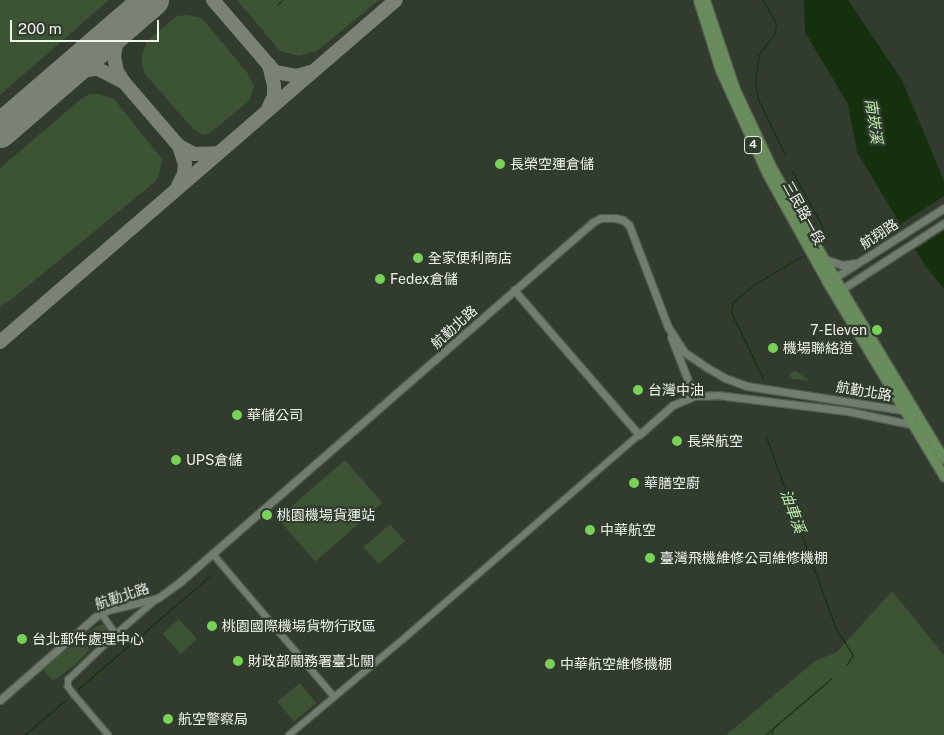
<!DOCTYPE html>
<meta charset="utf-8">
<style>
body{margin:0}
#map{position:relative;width:944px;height:735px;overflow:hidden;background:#313b2e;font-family:"Public Sans","Noto Sans TC",sans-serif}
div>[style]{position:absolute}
.green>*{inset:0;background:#3c5334;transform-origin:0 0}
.water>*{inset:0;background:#15300c}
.pier>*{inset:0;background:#313b2e}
.stream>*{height:1px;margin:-0.5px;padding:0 0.5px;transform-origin:0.5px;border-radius:0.5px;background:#15300c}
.taxiway>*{height:14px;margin:-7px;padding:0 7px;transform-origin:7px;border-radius:7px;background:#7a8276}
.runway>*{height:34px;margin:-17px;padding:0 17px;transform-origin:17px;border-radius:17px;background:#7a8276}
.roads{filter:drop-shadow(1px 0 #51594e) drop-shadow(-1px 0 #51594e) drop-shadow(0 1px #51594e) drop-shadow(0 -1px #51594e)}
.minor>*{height:5.5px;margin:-2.75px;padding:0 2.75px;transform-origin:2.75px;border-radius:2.75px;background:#737d6f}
.tertiary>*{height:7px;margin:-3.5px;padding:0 3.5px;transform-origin:3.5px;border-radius:3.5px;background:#737d6f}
.primary>*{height:9px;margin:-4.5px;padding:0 4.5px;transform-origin:4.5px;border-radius:4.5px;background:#688c5b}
.dots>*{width:14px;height:14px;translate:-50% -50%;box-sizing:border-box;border:2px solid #313b2e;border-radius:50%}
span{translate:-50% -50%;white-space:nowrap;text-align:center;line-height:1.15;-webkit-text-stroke:4.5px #313b2e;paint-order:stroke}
.shield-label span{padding:1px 4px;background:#313b2e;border:1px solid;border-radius:4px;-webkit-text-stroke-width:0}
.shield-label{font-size:12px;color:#eff5ed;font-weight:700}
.poi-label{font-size:14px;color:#eff5ed}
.left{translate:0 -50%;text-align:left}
.right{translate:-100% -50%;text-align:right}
.street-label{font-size:14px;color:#eff5ed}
.water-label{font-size:15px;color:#beeeaf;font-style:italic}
.scale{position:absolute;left:10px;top:20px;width:149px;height:22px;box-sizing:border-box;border:2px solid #eff5ed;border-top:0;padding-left:6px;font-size:15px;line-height:18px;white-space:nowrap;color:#eff5ed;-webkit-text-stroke:4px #313b2e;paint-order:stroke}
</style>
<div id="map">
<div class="green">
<i style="clip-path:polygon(0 0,109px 0,0 95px)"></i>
<i style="clip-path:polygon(237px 0,379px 0,317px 51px,299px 56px,280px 51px)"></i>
<i style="clip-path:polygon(187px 15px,202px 18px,249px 75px,254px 86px,250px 100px,210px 133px,204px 135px,194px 130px,145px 74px,142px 64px,142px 54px,148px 40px,177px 16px)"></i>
<i style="clip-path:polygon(90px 94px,99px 94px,114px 99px,162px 159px,159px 174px,156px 181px,12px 299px,0 306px,0 168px,82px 98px)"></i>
<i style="clip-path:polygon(794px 371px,798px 372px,810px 381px,792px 379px,789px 374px)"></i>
<i style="left:345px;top:460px;width:57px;height:89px;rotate:49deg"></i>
<i style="left:390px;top:524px;width:23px;height:35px;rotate:49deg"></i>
<i style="clip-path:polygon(892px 591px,944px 655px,944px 735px,726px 735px,815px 661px,837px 652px)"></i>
<i style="left:179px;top:619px;width:27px;height:22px;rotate:48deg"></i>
<i style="clip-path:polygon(103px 624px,107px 630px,106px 633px,76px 664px,53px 681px,41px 668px,71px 647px,84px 642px,90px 635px,90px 630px)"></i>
<i style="left:300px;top:683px;width:26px;height:29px;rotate:51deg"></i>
</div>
<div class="water">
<i style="clip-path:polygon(804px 0,848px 0,902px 80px,944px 181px,944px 289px,926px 267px,857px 152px,848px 104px,805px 32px)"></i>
</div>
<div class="pier">
<i style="clip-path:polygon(944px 196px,944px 231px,913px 251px,899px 225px)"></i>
</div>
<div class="stream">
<i style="left:763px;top:0;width:26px;rotate:61deg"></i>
<i style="left:776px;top:23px;width:10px;rotate:96deg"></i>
<i style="left:775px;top:33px;width:26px;rotate:127deg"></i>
<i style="left:759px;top:54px;width:29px;rotate:98deg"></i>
<i style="left:755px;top:83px;width:16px;rotate:79deg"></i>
<i style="left:758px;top:99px;width:62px;rotate:64.3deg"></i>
<i style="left:277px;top:5px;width:7px;rotate:-45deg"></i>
<i style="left:792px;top:171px;width:58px;rotate:61.2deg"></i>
<i style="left:820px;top:222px;width:16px;rotate:68deg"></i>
<i style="left:826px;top:237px;width:8px;rotate:113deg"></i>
<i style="left:763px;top:378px;width:73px;rotate:-115.9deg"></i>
<i style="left:731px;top:312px;width:10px;rotate:-79deg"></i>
<i style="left:733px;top:302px;width:26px;rotate:-40deg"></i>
<i style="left:753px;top:285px;width:57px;rotate:-30.6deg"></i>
<i style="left:766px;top:437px;width:204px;rotate:70deg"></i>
<i style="left:836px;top:629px;width:31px;rotate:57deg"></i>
<i style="left:853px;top:655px;width:11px;rotate:124deg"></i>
<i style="left:78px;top:689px;width:175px;rotate:-40.6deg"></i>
<i style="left:24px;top:735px;width:56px;rotate:-39.9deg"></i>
<i style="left:765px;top:735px;width:9px;rotate:-41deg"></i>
<i style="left:771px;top:735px;width:7px;rotate:-74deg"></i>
<i style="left:773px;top:728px;width:77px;rotate:-40.3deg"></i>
</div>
<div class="taxiway">
<i style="left:213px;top:0;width:95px;rotate:49.3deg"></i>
<i style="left:275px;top:72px;width:22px;rotate:10deg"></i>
<i style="left:297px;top:76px;width:14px;rotate:-17deg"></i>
<i style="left:132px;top:17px;width:17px;rotate:130deg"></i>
<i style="left:121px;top:30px;width:14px;rotate:111deg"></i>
<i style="left:116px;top:43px;width:14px;rotate:98deg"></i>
<i style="left:114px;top:57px;width:14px;rotate:78deg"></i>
<i style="left:117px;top:71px;width:12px;rotate:59deg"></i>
<i style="left:123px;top:81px;width:86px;rotate:49.3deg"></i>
<i style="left:179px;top:146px;width:19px;rotate:72deg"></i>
<i style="left:185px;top:164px;width:10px;rotate:96deg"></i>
<i style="left:184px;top:174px;width:13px;rotate:117deg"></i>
<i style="left:59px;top:81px;width:16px;rotate:-35deg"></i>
<i style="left:72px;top:72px;width:26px;rotate:-7deg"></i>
<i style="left:98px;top:69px;width:27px;rotate:27deg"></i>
<i style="left:268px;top:109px;width:14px;rotate:-65deg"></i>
<i style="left:274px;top:96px;width:11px;rotate:-90deg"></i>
<i style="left:274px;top:85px;width:21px;rotate:-104deg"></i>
<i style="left:179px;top:146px;width:17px;rotate:28deg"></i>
<i style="left:194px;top:154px;width:24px;rotate:-2deg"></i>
<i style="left:0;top:342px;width:523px;rotate:-40.82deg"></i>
</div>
<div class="runway">
<i style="left:0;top:131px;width:201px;rotate:-40.8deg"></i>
</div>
<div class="roads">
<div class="minor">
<i style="left:213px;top:554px;width:187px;rotate:49.6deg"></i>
<i style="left:102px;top:614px;width:24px;rotate:55deg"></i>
<i style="left:108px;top:735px;width:52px;rotate:-130.4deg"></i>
<i style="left:74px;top:695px;width:10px;rotate:-127deg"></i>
<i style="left:68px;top:687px;width:7px;rotate:-90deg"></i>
<i style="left:68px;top:680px;width:66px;rotate:-43.8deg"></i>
<i style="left:116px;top:634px;width:55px;rotate:-40.6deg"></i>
<i style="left:289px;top:735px;width:155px;rotate:-40deg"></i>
<i style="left:408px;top:635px;width:306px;rotate:-40.9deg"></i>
</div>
<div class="tertiary">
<i style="left:824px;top:259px;width:19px;rotate:18deg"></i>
<i style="left:842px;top:265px;width:12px;rotate:-9deg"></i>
<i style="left:831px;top:280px;width:134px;rotate:-32.5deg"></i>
<i style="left:514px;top:290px;width:191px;rotate:49.2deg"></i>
<i style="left:639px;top:435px;width:45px;rotate:-41.4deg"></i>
<i style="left:673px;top:405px;width:23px;rotate:-23deg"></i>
<i style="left:694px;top:396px;width:23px;rotate:-2deg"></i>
<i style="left:717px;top:395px;width:131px;rotate:7deg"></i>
<i style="left:847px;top:411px;width:68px;rotate:11.8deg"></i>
<i style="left:839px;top:291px;width:125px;rotate:-32.9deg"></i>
<i style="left:671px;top:337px;width:63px;rotate:68.7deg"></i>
<i style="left:0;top:700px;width:126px;rotate:-41.1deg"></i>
<i style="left:95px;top:617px;width:15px;rotate:-28deg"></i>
<i style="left:108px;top:610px;width:51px;rotate:-13.5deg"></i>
<i style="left:158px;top:598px;width:29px;rotate:-36deg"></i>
<i style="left:181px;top:581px;width:546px;rotate:-41.07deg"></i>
<i style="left:593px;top:222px;width:9px;rotate:-27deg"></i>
<i style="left:601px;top:218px;width:14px"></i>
<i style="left:615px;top:218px;width:8px;rotate:14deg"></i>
<i style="left:623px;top:220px;width:8px;rotate:40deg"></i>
<i style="left:629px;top:225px;width:109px;rotate:69.1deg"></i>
<i style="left:668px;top:327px;width:30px;rotate:57deg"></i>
<i style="left:684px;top:352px;width:27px;rotate:34deg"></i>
<i style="left:706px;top:367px;width:22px;rotate:30deg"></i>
<i style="left:725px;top:378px;width:23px;rotate:20deg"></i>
<i style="left:747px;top:386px;width:163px;rotate:8.8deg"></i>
</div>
<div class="primary">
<i style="left:698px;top:0;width:73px;rotate:72.6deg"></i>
<i style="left:720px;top:70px;width:114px;rotate:65.7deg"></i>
<i style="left:767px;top:174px;width:124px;rotate:60.9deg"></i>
<i style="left:827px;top:282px;width:227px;rotate:59deg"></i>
<i style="left:705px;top:0;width:94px;rotate:71.4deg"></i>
<i style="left:735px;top:89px;width:89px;rotate:64.9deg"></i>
<i style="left:773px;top:170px;width:138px;rotate:60.1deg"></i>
<i style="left:842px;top:290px;width:197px;rotate:58.9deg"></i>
</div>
</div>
<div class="dots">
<i style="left:500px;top:164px;background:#78d258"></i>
<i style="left:418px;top:258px;background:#78d258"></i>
<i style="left:380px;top:279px;background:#78d258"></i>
<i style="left:877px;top:330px;background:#78d258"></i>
<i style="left:773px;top:348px;background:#78d258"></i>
<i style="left:638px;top:390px;background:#78d258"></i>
<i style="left:237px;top:415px;background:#78d258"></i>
<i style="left:677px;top:441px;background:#78d258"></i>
<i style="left:176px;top:460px;background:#78d258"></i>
<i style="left:634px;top:483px;background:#78d258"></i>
<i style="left:267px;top:515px;background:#78d258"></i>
<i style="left:590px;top:530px;background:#78d258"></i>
<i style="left:650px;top:558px;background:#78d258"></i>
<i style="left:212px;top:626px;background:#78d258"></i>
<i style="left:22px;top:639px;background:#78d258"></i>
<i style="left:238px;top:661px;background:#78d258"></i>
<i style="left:550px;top:664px;background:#78d258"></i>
<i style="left:168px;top:719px;background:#78d258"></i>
</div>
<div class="shield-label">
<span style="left:753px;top:145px">4</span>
</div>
<div class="poi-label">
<span class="left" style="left:510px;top:164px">長榮空運倉儲</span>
<span class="left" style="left:428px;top:258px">全家便利商店</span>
<span class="left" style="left:390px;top:279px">Fedex倉儲</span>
<span class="right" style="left:867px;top:330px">7-Eleven</span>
<span class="left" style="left:783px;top:348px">機場聯絡道</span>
<span class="left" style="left:648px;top:390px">台灣中油</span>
<span class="left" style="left:247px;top:415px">華儲公司</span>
<span class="left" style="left:687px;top:441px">長榮航空</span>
<span class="left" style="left:186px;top:460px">UPS倉儲</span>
<span class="left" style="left:644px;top:483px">華膳空廚</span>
<span class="left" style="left:277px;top:515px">桃園機場貨運站</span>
<span class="left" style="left:600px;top:530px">中華航空</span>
<span class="left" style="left:660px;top:558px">臺灣飛機維修公司維修機棚</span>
<span class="left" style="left:222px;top:626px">桃園國際機場貨物行政區</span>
<span class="left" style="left:32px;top:639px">台北郵件處理中心</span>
<span class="left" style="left:248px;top:661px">財政部關務署臺北關</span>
<span class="left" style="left:560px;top:664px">中華航空維修機棚</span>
<span class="left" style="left:178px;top:719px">航空警察局</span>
</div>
<div class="street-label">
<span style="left:804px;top:213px;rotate:61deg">三民路一段</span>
<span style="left:879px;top:234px;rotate:-33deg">航翔路</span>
<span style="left:454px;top:327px;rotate:-42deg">航勤北路</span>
<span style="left:864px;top:391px;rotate:10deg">航勤北路</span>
<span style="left:122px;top:596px;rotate:-18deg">航勤北路</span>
</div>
<div class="water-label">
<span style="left:874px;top:121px;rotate:82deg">南崁溪</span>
<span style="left:793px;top:511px;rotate:70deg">油車溪</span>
</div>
<div class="scale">200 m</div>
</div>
